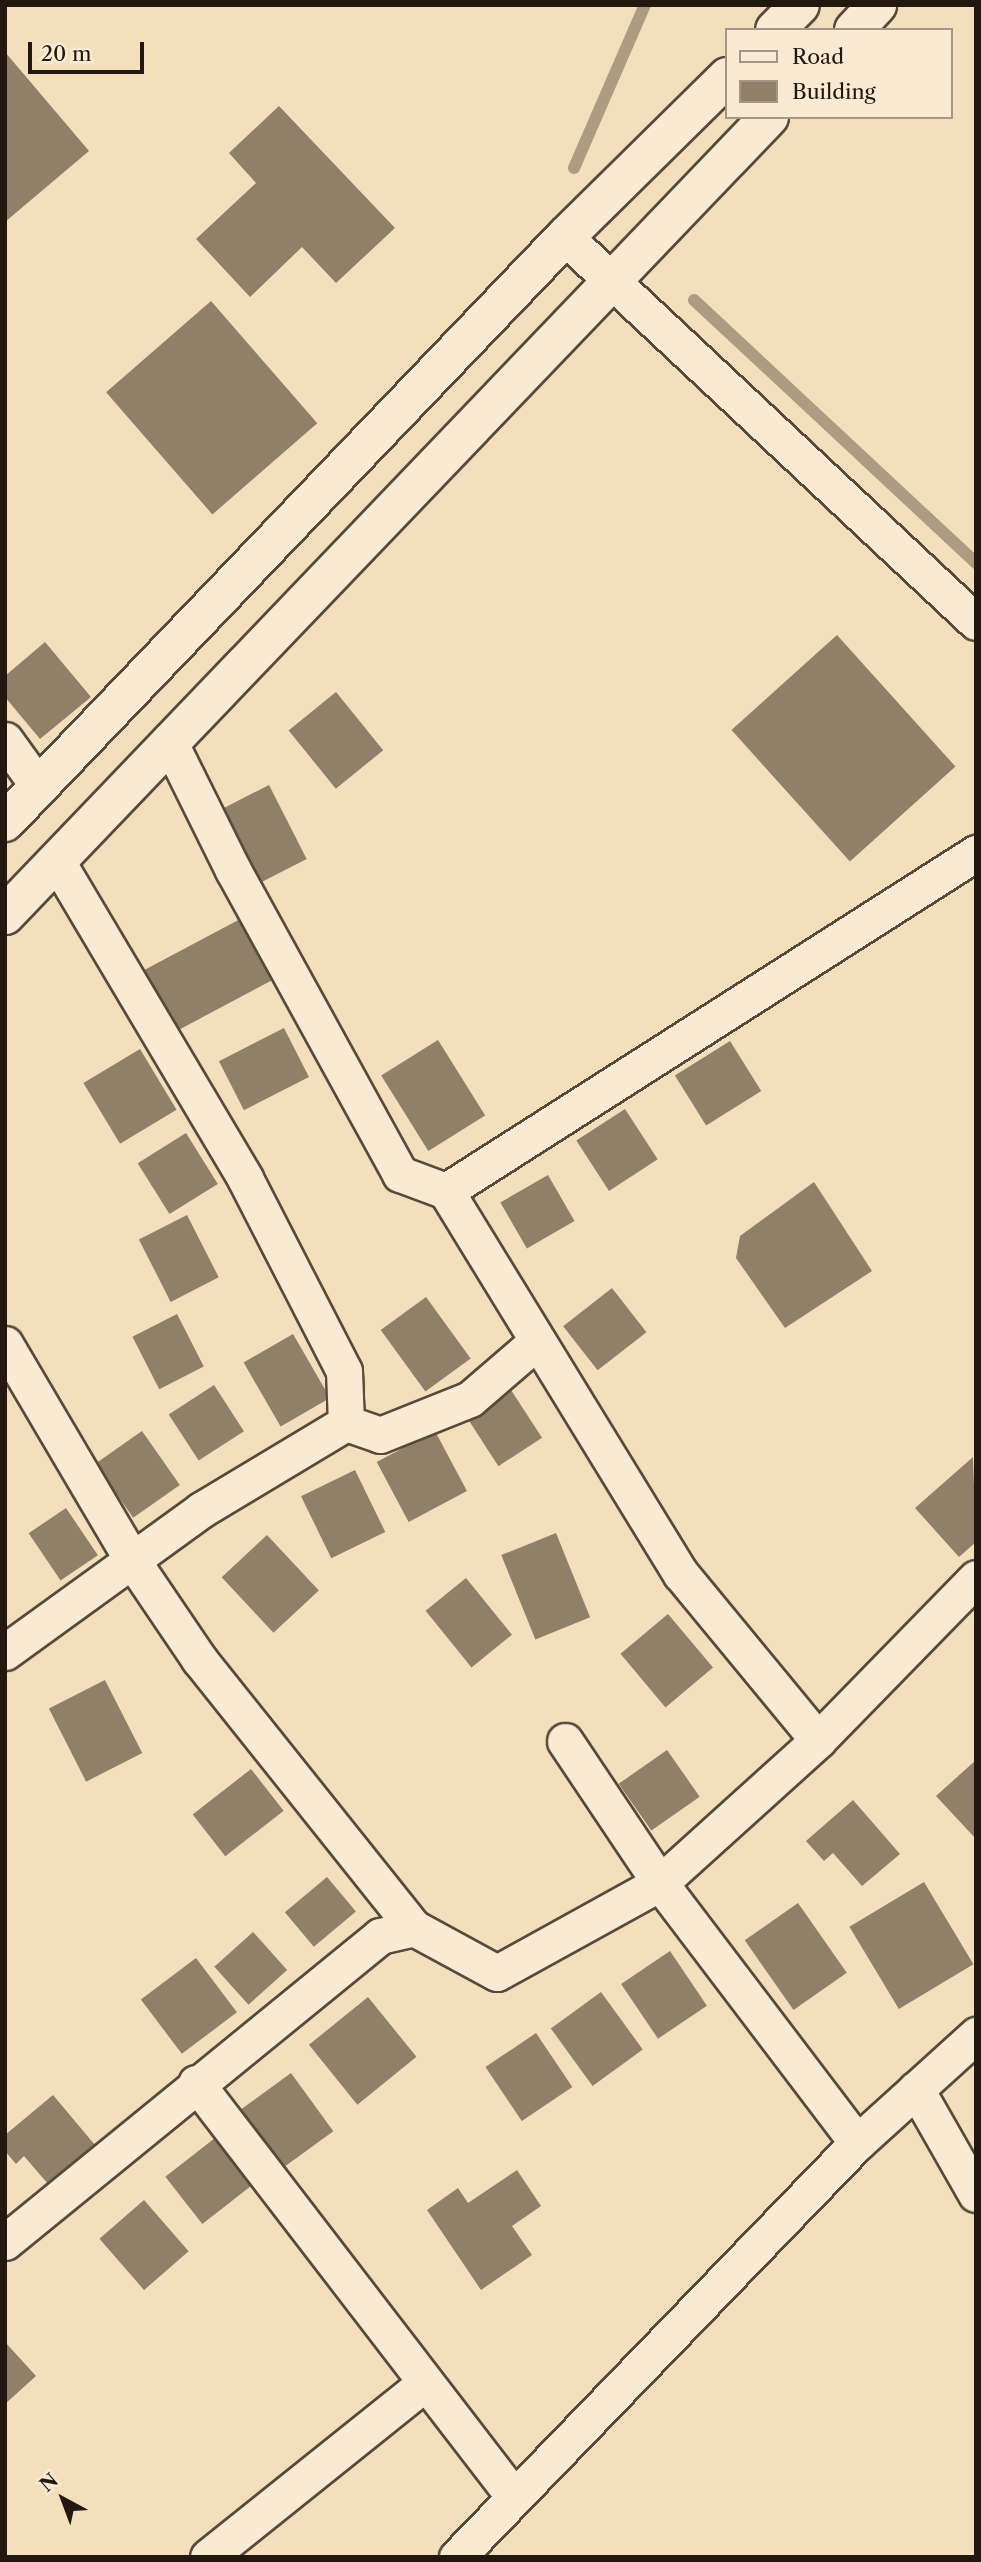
<!DOCTYPE html>
<style>
body{margin:0}
#map{position:relative;width:981px;height:2562px;overflow:hidden;background:#f4dfbc;font-family:"Libre Caslon Text",serif}
div>[style]{position:absolute}
.stream>*{height:12px;margin:-6px;padding:0 6px;transform-origin:6px;border-radius:6px;background:#ad9b82}
.building>*{inset:0;background:#907f69;transform-origin:0 0}
.roads{filter:drop-shadow(2px 0 #574a3b) drop-shadow(-2px 0 #574a3b) drop-shadow(0 2px #574a3b) drop-shadow(0 -2px #574a3b)}
.minor>*{height:35px;margin:-17.5px;padding:0 17.5px;transform-origin:17.5px;border-radius:17.5px;background:#f8ead3}
.secondary>*{height:38px;margin:-19px;padding:0 19px;transform-origin:19px;border-radius:19px;background:#f8ead3}
span{translate:-50% -50%;white-space:nowrap;text-align:center;line-height:1.15;-webkit-text-stroke:5px #f8ead3;paint-order:stroke}
.frame{position:absolute;inset:0;border:7px solid #231810;pointer-events:none}
.legend{position:absolute;left:725px;top:28px;width:228px;height:91px;box-sizing:border-box;background:#f8ead3;border:2px solid #a39685;margin:0;padding:9px 12px;list-style:none;font-size:21px;color:#231810}
.legend li{display:flex;align-items:center;gap:14px;height:35px}
.legend b{width:35px;border:2px solid #a39685}
.north{position:absolute;left:28px;top:2464px;width:70px;height:70px;-webkit-text-stroke:5px #f8ead3;paint-order:stroke;rotate:319deg;font-size:19px;font-weight:700;line-height:28px;text-align:center;color:#231810}
.north::after{content:'';display:block;margin:auto;width:24px;height:32px;background:#231810;clip-path:polygon(50% 0,100% 100%,50% 72%,0 100%)}
.scale{position:absolute;left:28px;top:42px;width:116px;height:32px;box-sizing:border-box;border:4px solid #231810;border-top:0;padding-left:9px;font-size:21px;line-height:24px;white-space:nowrap;color:#231810;-webkit-text-stroke:5px #f8ead3;paint-order:stroke}
</style>
<div id="map">
<div class="stream">
<i style="left:574px;top:168px;width:178px;rotate:-66.5deg"></i>
<i style="left:694px;top:300px;width:386px;rotate:43deg"></i>
</div>
<div class="building">
<i style="clip-path:polygon(5px 52px,89px 151px,5px 222px)"></i>
<i style="clip-path:polygon(279px 106px,395px 228px,336px 283px,302px 247px,250px 297px,196px 239px,256px 183px,229px 153px)"></i>
<i style="left:211px;top:301px;width:162px;height:139px;rotate:49deg"></i>
<i style="left:837px;top:635px;width:177px;height:142px;rotate:48deg"></i>
<i style="clip-path:polygon(45px 642px,91px 697px,40px 739px,5px 697px,5px 676px)"></i>
<i style="left:336px;top:692px;width:75px;height:61px;rotate:51deg"></i>
<i style="left:269px;top:785px;width:83px;height:56px;rotate:63deg"></i>
<i style="left:244px;top:917px;width:69px;height:114px;rotate:62deg"></i>
<i style="left:284px;top:1028px;width:55px;height:73px;rotate:63deg"></i>
<i style="left:438px;top:1040px;width:89px;height:67px;rotate:58deg"></i>
<i style="left:730px;top:1041px;width:59px;height:65px;rotate:58deg"></i>
<i style="left:140px;top:1049px;width:71px;height:66px;rotate:59deg"></i>
<i style="left:625px;top:1109px;width:60px;height:58px;rotate:57deg"></i>
<i style="left:186px;top:1133px;width:60px;height:57px;rotate:58deg"></i>
<i style="left:548px;top:1175px;width:53px;height:55px;rotate:60deg"></i>
<i style="clip-path:polygon(814px 1182px,872px 1271px,785px 1328px,736px 1258px,740px 1236px)"></i>
<i style="left:187px;top:1215px;width:70px;height:54px;rotate:63deg"></i>
<i style="left:612px;top:1288px;width:56px;height:62px;rotate:52deg"></i>
<i style="left:426px;top:1297px;width:76px;height:56px;rotate:54deg"></i>
<i style="left:177px;top:1314px;width:59px;height:50px;rotate:63deg"></i>
<i style="left:293px;top:1334px;width:74px;height:57px;rotate:60deg"></i>
<i style="left:214px;top:1385px;width:55px;height:54px;rotate:57deg"></i>
<i style="left:511px;top:1390px;width:57px;height:52px;rotate:57deg"></i>
<i style="left:142px;top:1431px;width:66px;height:57px;rotate:55deg"></i>
<i style="left:435px;top:1431px;width:68px;height:66px;rotate:62deg"></i>
<i style="clip-path:polygon(973px 1457px,976px 1542px,959px 1557px,915px 1508px)"></i>
<i style="left:355px;top:1470px;width:69px;height:60px;rotate:64deg"></i>
<i style="left:66px;top:1508px;width:57px;height:45px;rotate:56deg"></i>
<i style="left:556px;top:1533px;width:91px;height:59px;rotate:68deg"></i>
<i style="left:267px;top:1535px;width:76px;height:62px;rotate:47deg"></i>
<i style="left:466px;top:1578px;width:73px;height:52px;rotate:51deg"></i>
<i style="left:668px;top:1614px;width:70px;height:62px;rotate:50deg"></i>
<i style="left:105px;top:1680px;width:82px;height:63px;rotate:63deg"></i>
<i style="left:667px;top:1750px;width:57px;height:59px;rotate:55deg"></i>
<i style="clip-path:polygon(976px 1760px,976px 1839px,936px 1796px)"></i>
<i style="left:251px;top:1769px;width:53px;height:74px;rotate:52deg"></i>
<i style="clip-path:polygon(853px 1800px,900px 1854px,862px 1886px,833px 1853px,824px 1861px,806px 1841px)"></i>
<i style="left:327px;top:1877px;width:45px;height:55px;rotate:50deg"></i>
<i style="left:924px;top:1882px;width:96px;height:87px;rotate:59deg"></i>
<i style="left:798px;top:1903px;width:85px;height:65px;rotate:55deg"></i>
<i style="left:253px;top:1932px;width:51px;height:52px;rotate:48deg"></i>
<i style="left:670px;top:1951px;width:66px;height:59px;rotate:56deg"></i>
<i style="left:196px;top:1958px;width:68px;height:69px;rotate:53deg"></i>
<i style="left:601px;top:1992px;width:71px;height:62px;rotate:54deg"></i>
<i style="left:368px;top:1997px;width:77px;height:76px;rotate:51deg"></i>
<i style="left:536px;top:2033px;width:65px;height:61px;rotate:56deg"></i>
<i style="left:291px;top:2073px;width:72px;height:63px;rotate:54deg"></i>
<i style="clip-path:polygon(53px 2095px,95px 2145px,48px 2184px,24px 2156px,16px 2164px,5px 2151px,5px 2135px)"></i>
<i style="left:215px;top:2138px;width:60px;height:63px;rotate:52deg"></i>
<i style="clip-path:polygon(517px 2170px,541px 2206px,512px 2226px,532px 2255px,481px 2290px,427px 2210px,458px 2188px,468px 2203px)"></i>
<i style="left:144px;top:2200px;width:68px;height:59px;rotate:49deg"></i>
<i style="clip-path:polygon(5px 2342px,36px 2376px,5px 2404px)"></i>
</div>
<div class="roads">
<div class="minor">
<i style="left:565px;top:237px;width:563px;rotate:43.13deg"></i>
<i style="left:5px;top:740px;width:58px;rotate:54.1deg"></i>
<i style="left:169px;top:741px;width:144px;rotate:63.6deg"></i>
<i style="left:233px;top:870px;width:347px;rotate:61.2deg"></i>
<i style="left:400px;top:1174px;width:49px;rotate:20.3deg"></i>
<i style="left:446px;top:1191px;width:449px;rotate:58.5deg"></i>
<i style="left:681px;top:1574px;width:215px;rotate:50.5deg"></i>
<i style="left:446px;top:1191px;width:629px;rotate:-32.53deg"></i>
<i style="left:5px;top:1344px;width:251px;rotate:59.5deg"></i>
<i style="left:132px;top:1560px;width:120px;rotate:55.9deg"></i>
<i style="left:199px;top:1659px;width:344px;rotate:51.4deg"></i>
<i style="left:346px;top:1423px;width:36px;rotate:19deg"></i>
<i style="left:380px;top:1435px;width:97px;rotate:-21.8deg"></i>
<i style="left:470px;top:1399px;width:87px;rotate:-40.8deg"></i>
<i style="left:5px;top:1652px;width:242px;rotate:-35.9deg"></i>
<i style="left:201px;top:1510px;width:169px;rotate:-31deg"></i>
<i style="left:346px;top:1423px;width:52px;rotate:-92.2deg"></i>
<i style="left:344px;top:1371px;width:217px;rotate:-117.2deg"></i>
<i style="left:245px;top:1178px;width:368px;rotate:-120.7deg"></i>
<i style="left:565px;top:1741px;width:171px;rotate:56.2deg"></i>
<i style="left:660px;top:1883px;width:326px;rotate:52.8deg"></i>
<i style="left:196px;top:2083px;width:522px;rotate:52.47deg"></i>
<i style="left:916px;top:2089px;width:121px;rotate:60.3deg"></i>
<i style="left:5px;top:2242px;width:484px;rotate:-39.2deg"></i>
<i style="left:380px;top:1936px;width:35px;rotate:-13deg"></i>
<i style="left:414px;top:1928px;width:94px;rotate:28.5deg"></i>
<i style="left:497px;top:1973px;width:186px;rotate:-28.9deg"></i>
<i style="left:660px;top:1883px;width:213px;rotate:-42.1deg"></i>
<i style="left:818px;top:1740px;width:226px;rotate:-45.7deg"></i>
<i style="left:208px;top:2557px;width:278px;rotate:-38.7deg"></i>
<i style="left:457px;top:2557px;width:576px;rotate:-45.99deg"></i>
<i style="left:857px;top:2143px;width:161px;rotate:-42.2deg"></i>
</div>
<div class="secondary">
<i style="left:775px;top:30px;width:35px;rotate:-45deg"></i>
<i style="left:854px;top:30px;width:34px;rotate:-47deg"></i>
<i style="left:5px;top:822px;width:810px;rotate:-46.25deg"></i>
<i style="left:565px;top:237px;width:228px;rotate:-44.6deg"></i>
<i style="left:5px;top:915px;width:1105px;rotate:-46.25deg"></i>
</div>
</div>
<div class="frame"></div>
<ul class="legend">
<li><b style="height:9px;background:#f8ead3"></b>Road</li>
<li><b style="height:19px;background:#907f69"></b>Building</li>
</ul>
<div class="north">N</div>
<div class="scale">20 m</div>
</div>
